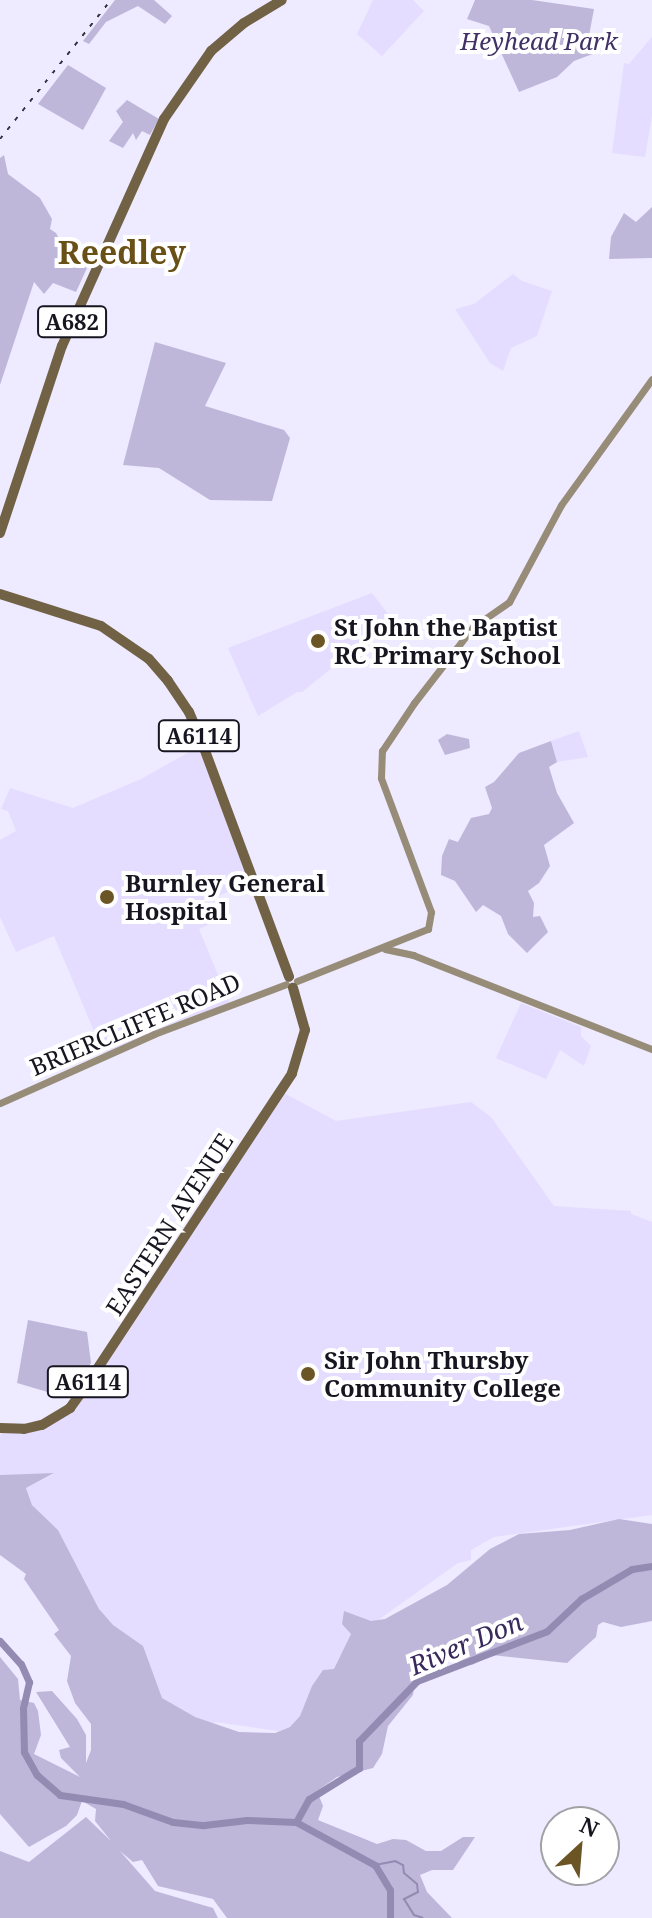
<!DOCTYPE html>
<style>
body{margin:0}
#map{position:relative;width:652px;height:1918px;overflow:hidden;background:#eeeaff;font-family:"Noto Serif",serif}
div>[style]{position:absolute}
.built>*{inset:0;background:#e5ddff}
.green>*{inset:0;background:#bfb7da}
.stream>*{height:2px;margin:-1px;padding:0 1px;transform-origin:1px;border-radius:1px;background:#948bb3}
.river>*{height:7px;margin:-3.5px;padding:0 3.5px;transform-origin:3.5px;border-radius:3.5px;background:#948bb3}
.secondary>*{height:7px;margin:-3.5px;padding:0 3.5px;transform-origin:3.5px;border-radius:3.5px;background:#978c78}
.highway>*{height:10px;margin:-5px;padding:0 5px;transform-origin:5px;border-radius:5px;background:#716245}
.rail>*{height:2px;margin-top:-1px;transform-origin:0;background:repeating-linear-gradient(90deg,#32303c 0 4px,transparent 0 12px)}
.dots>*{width:22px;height:22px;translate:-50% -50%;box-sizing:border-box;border:4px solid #fff;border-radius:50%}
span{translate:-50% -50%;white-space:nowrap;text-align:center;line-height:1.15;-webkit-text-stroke:8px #fff;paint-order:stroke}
.shield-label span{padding:2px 6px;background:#fff;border:2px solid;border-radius:6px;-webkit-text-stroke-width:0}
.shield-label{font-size:22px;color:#171520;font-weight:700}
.park-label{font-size:24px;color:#413166;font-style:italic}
.poi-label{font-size:24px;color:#171520;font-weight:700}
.left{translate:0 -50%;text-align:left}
.street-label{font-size:24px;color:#171520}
.water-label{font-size:26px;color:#39295d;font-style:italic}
.district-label{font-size:32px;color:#695016;font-weight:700}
.north{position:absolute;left:540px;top:1806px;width:80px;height:80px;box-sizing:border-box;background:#fff;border:2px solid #a2a1a6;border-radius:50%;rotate:26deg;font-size:22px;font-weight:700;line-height:32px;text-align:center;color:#171520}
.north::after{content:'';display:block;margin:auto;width:28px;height:36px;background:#6c5525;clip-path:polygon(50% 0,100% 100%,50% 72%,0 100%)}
</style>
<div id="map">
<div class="built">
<i style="clip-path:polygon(373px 0,413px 0,424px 11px,382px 56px,357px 34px)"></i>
<i style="clip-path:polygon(652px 37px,652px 116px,645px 157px,612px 153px,624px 63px,629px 64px)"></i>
<i style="clip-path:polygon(513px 274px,522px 281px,552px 291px,537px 336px,511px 348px,503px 371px,490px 363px,455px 309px,474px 304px)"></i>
<i style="clip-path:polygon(372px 593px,391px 618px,385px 625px,302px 692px,297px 692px,258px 716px,228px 648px)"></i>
<i style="clip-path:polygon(579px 731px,588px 757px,557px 762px,551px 741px)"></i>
<i style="clip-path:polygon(198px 747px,249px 883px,204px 902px,212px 923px,199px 929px,230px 1004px,104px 1055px,54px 936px,16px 952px,0 917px,0 840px,16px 831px,8px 811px,1px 809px,10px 788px,73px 808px,141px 779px)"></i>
<i style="clip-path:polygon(521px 1003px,581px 1027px,581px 1036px,591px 1046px,584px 1066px,560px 1050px,546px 1079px,496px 1058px)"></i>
<i style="clip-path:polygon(284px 1093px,336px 1121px,471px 1102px,491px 1117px,554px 1206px,631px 1211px,631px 1214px,652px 1222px,652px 1515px,494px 1537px,471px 1550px,471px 1560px,458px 1563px,360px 1633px,316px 1719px,278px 1731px,215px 1722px,210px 1731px,167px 1707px,99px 1609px,58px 1530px,32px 1505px,26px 1488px,54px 1474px,0 1475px,0 1436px,3px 1432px,54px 1423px,126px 1335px)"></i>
</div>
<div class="green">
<i style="clip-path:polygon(115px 0,154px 0,172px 16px,165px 24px,138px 6px,106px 22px,89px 44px,83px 41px)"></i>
<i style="clip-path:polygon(475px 0,532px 0,594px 9px,588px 41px,600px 43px,598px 52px,574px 61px,557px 77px,519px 92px,489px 26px,467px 19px)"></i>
<i style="clip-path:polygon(68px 65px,106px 88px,83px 130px,38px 104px)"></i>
<i style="clip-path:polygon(127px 100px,159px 119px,150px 135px,142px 131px,136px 140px,133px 133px,123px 148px,109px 141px,123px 122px,116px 111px)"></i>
<i style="clip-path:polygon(4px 155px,8px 174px,40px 198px,52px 219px,50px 229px,56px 233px,64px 248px,87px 268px,76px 292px,53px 283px,44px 294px,34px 282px,0 385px,0 158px)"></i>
<i style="clip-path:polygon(652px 207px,652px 258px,609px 259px,611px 237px,624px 213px,636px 222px)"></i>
<i style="clip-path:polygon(155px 342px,226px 363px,205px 406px,284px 430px,290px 438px,272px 501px,210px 500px,159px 468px,123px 465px)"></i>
<i style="clip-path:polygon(447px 734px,469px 739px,470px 748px,445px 755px,438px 740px)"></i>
<i style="clip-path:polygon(551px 741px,557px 762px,549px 767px,557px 793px,574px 823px,544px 845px,550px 866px,539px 883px,528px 891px,534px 903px,533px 917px,540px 916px,548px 932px,527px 953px,508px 934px,501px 916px,483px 905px,476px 912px,455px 881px,441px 875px,442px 856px,449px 839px,458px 842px,471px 818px,489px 814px,492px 808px,485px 787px,494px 782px,519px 753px)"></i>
<i style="clip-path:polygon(28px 1320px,87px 1332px,91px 1363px,68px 1398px,17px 1383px)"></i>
<i style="clip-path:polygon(54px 1473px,26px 1488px,32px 1505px,58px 1530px,99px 1609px,113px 1625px,143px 1646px,162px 1698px,195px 1717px,239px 1732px,275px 1733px,290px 1727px,300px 1716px,312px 1686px,323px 1670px,334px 1669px,351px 1634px,342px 1624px,344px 1611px,371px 1621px,385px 1619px,447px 1585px,490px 1549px,519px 1534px,570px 1530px,619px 1519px,652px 1524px,652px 1621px,621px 1627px,603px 1622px,598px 1625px,596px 1637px,567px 1663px,492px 1655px,472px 1665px,452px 1660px,416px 1668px,413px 1695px,388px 1726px,382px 1754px,373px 1768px,337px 1777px,317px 1791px,323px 1806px,318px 1820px,377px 1844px,393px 1839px,406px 1840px,426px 1851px,441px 1851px,463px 1837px,475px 1837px,453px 1870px,432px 1870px,420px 1875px,427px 1892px,452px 1918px,227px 1918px,213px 1899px,158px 1886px,142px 1860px,133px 1862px,120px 1851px,155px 1891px,213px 1908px,218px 1918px,0 1918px,0 1851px,29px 1862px,86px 1817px,111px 1841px,95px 1821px,96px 1809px,82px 1801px,77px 1815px,66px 1826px,29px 1847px,0 1814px,0 1657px,18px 1679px,20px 1700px,34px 1703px,38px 1711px,41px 1735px,34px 1754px,80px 1777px,61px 1758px,59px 1750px,70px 1747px,36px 1692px,52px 1691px,77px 1719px,86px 1735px,86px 1763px,91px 1750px,91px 1724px,75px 1703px,67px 1681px,71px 1656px,54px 1634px,59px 1630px,24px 1579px,26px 1574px,0 1555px,0 1475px)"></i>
</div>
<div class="stream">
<i style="left:375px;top:1865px;width:20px;rotate:-11deg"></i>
<i style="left:395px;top:1861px;width:9px;rotate:27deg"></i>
<i style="left:403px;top:1865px;width:8px;rotate:83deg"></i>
<i style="left:404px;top:1873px;width:17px;rotate:40deg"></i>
<i style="left:417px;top:1884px;width:8px;rotate:83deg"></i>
<i style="left:418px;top:1892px;width:16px;rotate:153deg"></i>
<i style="left:404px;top:1899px;width:19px;rotate:58deg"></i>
<i style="left:414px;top:1915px;width:9px;rotate:18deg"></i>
</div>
<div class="river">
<i style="left:0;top:1641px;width:31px;rotate:48deg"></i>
<i style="left:21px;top:1664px;width:20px;rotate:66deg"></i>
<i style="left:29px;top:1682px;width:27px;rotate:103deg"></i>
<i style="left:23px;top:1708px;width:44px;rotate:88.7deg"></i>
<i style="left:24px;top:1752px;width:26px;rotate:61deg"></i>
<i style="left:37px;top:1775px;width:30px;rotate:41deg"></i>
<i style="left:60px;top:1795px;width:64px;rotate:8.1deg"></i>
<i style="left:123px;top:1804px;width:53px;rotate:19.8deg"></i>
<i style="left:173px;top:1822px;width:31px;rotate:6deg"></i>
<i style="left:204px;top:1825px;width:43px;rotate:-6.6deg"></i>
<i style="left:247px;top:1820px;width:49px;rotate:2.3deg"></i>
<i style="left:296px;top:1822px;width:90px;rotate:28.6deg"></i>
<i style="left:375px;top:1865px;width:29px;rotate:59deg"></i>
<i style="left:390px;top:1890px;width:28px;rotate:90deg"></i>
<i style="left:296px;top:1822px;width:26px;rotate:-61deg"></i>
<i style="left:309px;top:1799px;width:59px;rotate:-31.8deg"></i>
<i style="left:359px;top:1768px;width:27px;rotate:-90deg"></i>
<i style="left:359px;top:1741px;width:83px;rotate:-46deg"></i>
<i style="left:417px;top:1681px;width:139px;rotate:-21deg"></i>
<i style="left:547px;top:1631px;width:47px;rotate:-43.3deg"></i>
<i style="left:581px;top:1599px;width:59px;rotate:-30.5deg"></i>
<i style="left:632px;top:1569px;width:20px;rotate:-9deg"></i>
</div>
<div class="secondary">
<i style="left:385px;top:949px;width:29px;rotate:12deg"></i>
<i style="left:413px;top:955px;width:257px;rotate:21.5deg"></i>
<i style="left:297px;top:981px;width:141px;rotate:-21.7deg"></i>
<i style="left:428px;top:929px;width:17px;rotate:-80deg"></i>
<i style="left:431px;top:912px;width:143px;rotate:-110.5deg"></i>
<i style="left:381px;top:778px;width:27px;rotate:-88deg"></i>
<i style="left:382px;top:751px;width:58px;rotate:-56.3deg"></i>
<i style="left:414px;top:703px;width:96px;rotate:-52.2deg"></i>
<i style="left:473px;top:627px;width:44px;rotate:-34.8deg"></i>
<i style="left:509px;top:602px;width:110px;rotate:-61.8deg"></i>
<i style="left:561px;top:505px;width:155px;rotate:-54.2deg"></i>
<i style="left:0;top:1103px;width:169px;rotate:-24.1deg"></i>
<i style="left:154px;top:1034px;width:141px;rotate:-20.7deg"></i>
</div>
<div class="highway">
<i style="left:0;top:533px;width:197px;rotate:-71.7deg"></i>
<i style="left:62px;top:346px;width:249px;rotate:-65.8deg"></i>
<i style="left:164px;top:119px;width:83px;rotate:-55.3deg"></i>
<i style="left:211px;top:51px;width:43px;rotate:-40.3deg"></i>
<i style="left:244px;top:23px;width:44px;rotate:-31.2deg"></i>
<i style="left:0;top:594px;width:106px;rotate:17.6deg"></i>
<i style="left:101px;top:626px;width:58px;rotate:34.5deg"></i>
<i style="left:149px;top:659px;width:29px;rotate:49deg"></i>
<i style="left:168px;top:681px;width:37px;rotate:56deg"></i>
<i style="left:189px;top:712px;width:39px;rotate:67deg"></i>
<i style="left:204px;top:748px;width:244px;rotate:69.6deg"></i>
<i style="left:0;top:1428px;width:24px;rotate:2deg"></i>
<i style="left:24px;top:1429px;width:18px;rotate:-13deg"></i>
<i style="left:42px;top:1425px;width:33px;rotate:-31deg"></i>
<i style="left:70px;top:1408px;width:24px;rotate:-54deg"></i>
<i style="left:84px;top:1389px;width:378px;rotate:-56.6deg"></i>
<i style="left:292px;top:1073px;width:45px;rotate:-73.2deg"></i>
<i style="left:305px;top:1030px;width:44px;rotate:-105.9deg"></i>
</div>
<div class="rail">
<i style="left:0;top:139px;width:178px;rotate:-51.4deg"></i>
</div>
<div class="dots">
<i style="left:318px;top:641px;background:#6c5525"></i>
<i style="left:107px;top:897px;background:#6c5525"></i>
<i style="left:308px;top:1374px;background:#6c5525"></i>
</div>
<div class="shield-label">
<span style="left:72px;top:322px">A682</span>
<span style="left:199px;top:736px">A6114</span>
<span style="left:88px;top:1382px">A6114</span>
</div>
<div class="park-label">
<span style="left:539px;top:41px">Heyhead Park</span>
</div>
<div class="poi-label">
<span class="left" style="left:334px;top:641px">St John the Baptist<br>RC Primary School</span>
<span class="left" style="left:125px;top:897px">Burnley General<br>Hospital</span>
<span class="left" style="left:324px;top:1374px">Sir John Thursby<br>Community College</span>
</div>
<div class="street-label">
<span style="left:135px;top:1024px;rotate:-23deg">BRIERCLIFFE ROAD</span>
<span style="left:169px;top:1224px;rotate:-57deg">EASTERN AVENUE</span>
</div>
<div class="water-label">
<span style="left:466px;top:1644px;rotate:-23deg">River Don</span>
</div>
<div class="district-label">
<span style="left:122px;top:252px">Reedley</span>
</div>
<div class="north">N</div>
</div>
